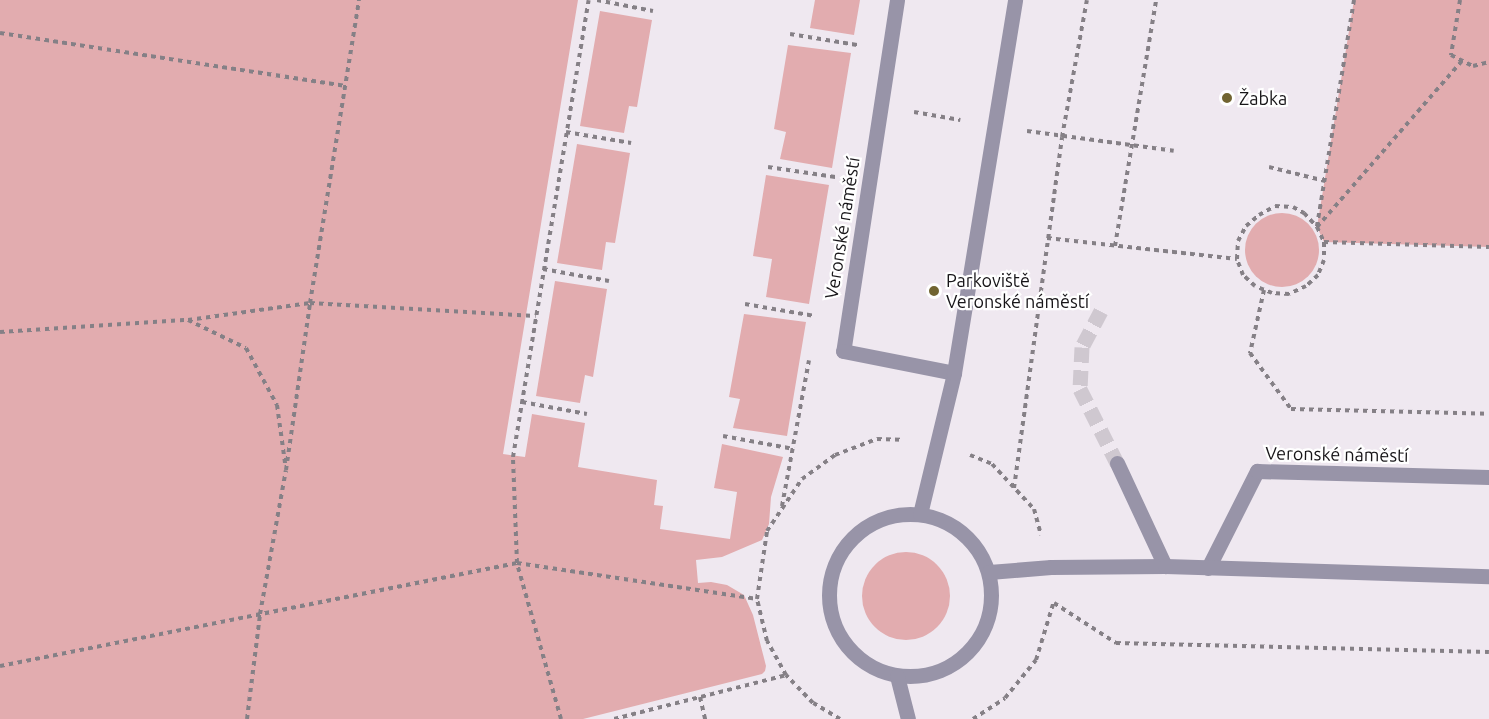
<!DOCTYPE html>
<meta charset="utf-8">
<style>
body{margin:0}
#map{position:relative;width:1489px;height:719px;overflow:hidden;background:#efe8f0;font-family:Ubuntu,sans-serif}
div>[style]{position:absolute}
.green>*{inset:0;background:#e2acaf}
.round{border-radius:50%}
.minor-tunnel>*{height:15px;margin-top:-7.5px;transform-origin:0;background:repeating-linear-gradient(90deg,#cfc8d0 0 15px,transparent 0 23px)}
.path>*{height:4px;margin-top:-2px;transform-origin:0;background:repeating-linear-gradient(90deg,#858086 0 4.5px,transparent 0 9px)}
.minor>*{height:15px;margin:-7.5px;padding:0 7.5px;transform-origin:7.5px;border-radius:7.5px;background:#9894a8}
.minor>.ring{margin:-7.5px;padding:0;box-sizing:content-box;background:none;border:15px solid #9894a8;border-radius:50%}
.dots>*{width:16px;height:16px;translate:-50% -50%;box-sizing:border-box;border:3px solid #fff;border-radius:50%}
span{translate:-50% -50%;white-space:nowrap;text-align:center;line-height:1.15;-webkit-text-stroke:4.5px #fff;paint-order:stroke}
.poi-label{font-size:18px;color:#171518}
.left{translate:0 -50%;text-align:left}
.street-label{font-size:18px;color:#171518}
</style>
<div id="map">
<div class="green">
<i style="clip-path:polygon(0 0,578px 0,503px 454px,525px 457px,532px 414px,585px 423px,578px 467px,657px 480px,654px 505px,663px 506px,660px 529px,730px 539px,737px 492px,714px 488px,722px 444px,783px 457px,771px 497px,769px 524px,762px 540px,722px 557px,696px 560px,698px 583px,711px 582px,727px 585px,744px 595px,753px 615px,766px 666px,765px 671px,762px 674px,583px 719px,0 719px)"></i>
<i style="clip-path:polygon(815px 0,860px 0,854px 35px,810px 28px)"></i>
<i style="clip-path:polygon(1354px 0,1489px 0,1489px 247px,1324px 242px,1317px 227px)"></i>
<i style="clip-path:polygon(600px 11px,652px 20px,637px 107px,629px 106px,624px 133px,580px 126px)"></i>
<i style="clip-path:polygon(788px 45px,851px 53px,832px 168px,780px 159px,786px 132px,774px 129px)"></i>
<i style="clip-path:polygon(577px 144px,630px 153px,615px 243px,606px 242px,602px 270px,557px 263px)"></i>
<i style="clip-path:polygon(766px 175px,829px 185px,809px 304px,766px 297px,772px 259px,753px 256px)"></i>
<i class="round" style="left:1245px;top:213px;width:74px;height:74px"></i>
<i style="clip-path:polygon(555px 281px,607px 289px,593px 377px,585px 375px,580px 403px,536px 396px)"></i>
<i style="clip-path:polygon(744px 314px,806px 322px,787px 436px,733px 428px,740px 399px,729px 397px)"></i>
<i class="round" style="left:862px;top:552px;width:88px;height:88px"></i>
</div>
<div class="minor-tunnel">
<i style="left:1101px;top:311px;width:41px;rotate:117.8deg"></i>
<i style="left:1082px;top:347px;width:42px;rotate:92.7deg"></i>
<i style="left:1080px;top:389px;width:83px;rotate:63.4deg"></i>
</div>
<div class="path">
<i style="left:597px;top:0;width:57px;rotate:11.1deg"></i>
<i style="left:1354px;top:0;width:230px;rotate:99.3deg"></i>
<i style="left:1317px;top:227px;width:17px;rotate:65deg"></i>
<i style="left:1324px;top:242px;width:165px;rotate:1.7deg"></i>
<i style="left:1460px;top:0;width:56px;rotate:99.3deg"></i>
<i style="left:1451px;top:55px;width:25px;rotate:27deg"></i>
<i style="left:1473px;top:66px;width:16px;rotate:-14deg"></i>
<i style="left:0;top:33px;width:350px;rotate:8.7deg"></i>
<i style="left:790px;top:34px;width:68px;rotate:9.3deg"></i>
<i style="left:914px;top:112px;width:47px;rotate:9.9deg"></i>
<i style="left:1027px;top:131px;width:148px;rotate:7.7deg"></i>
<i style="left:566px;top:132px;width:66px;rotate:9.6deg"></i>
<i style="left:768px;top:167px;width:68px;rotate:8.5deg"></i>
<i style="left:1269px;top:167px;width:58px;rotate:14deg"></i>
<i style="left:1047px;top:238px;width:191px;rotate:6.3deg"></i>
<i style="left:1324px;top:242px;width:18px;rotate:90deg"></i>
<i style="left:1324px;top:260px;width:16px;rotate:112deg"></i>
<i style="left:1318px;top:275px;width:16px;rotate:137deg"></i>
<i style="left:1306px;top:286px;width:19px;rotate:155deg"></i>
<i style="left:1289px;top:294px;width:17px;rotate:-177deg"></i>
<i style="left:1272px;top:293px;width:18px;rotate:-158deg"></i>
<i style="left:1255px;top:286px;width:16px;rotate:-137deg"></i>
<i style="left:1243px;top:275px;width:17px;rotate:-111deg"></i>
<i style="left:1237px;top:259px;width:18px;rotate:-87deg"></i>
<i style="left:1238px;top:241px;width:17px;rotate:-62deg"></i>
<i style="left:1246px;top:226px;width:17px;rotate:-40deg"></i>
<i style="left:1259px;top:215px;width:18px;rotate:-29deg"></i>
<i style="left:1275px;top:206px;width:18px;rotate:3deg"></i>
<i style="left:1293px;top:207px;width:13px;rotate:29deg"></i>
<i style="left:1304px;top:213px;width:19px;rotate:47deg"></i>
<i style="left:1317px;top:227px;width:220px;rotate:-48.9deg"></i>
<i style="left:1115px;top:246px;width:249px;rotate:-80.5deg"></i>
<i style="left:543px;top:269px;width:67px;rotate:10.3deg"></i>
<i style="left:1264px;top:290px;width:65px;rotate:102.5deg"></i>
<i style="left:1250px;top:353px;width:69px;rotate:53.8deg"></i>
<i style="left:1291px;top:409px;width:198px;rotate:1.4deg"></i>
<i style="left:745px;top:304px;width:71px;rotate:9.7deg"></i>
<i style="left:188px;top:320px;width:64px;rotate:25.8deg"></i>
<i style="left:246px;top:348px;width:65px;rotate:61.5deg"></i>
<i style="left:277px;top:405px;width:59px;rotate:82.1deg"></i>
<i style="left:0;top:332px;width:188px;rotate:-3.7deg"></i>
<i style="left:188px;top:320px;width:123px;rotate:-7.9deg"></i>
<i style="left:310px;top:303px;width:226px;rotate:3.3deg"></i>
<i style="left:522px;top:402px;width:66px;rotate:10.5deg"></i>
<i style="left:723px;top:436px;width:72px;rotate:10.4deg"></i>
<i style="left:970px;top:455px;width:24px;rotate:22deg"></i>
<i style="left:992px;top:464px;width:62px;rotate:47deg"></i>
<i style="left:1034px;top:509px;width:27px;rotate:75deg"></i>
<i style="left:1014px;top:488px;width:354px;rotate:-82.2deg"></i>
<i style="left:1062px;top:137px;width:139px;rotate:-79.7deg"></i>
<i style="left:782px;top:506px;width:148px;rotate:-79.5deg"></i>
<i style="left:1054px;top:603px;width:74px;rotate:32.8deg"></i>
<i style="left:1116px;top:643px;width:373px;rotate:1.4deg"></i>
<i style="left:0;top:666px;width:527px;rotate:-11.27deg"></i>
<i style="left:517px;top:563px;width:243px;rotate:8.5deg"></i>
<i style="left:700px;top:697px;width:23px;rotate:77deg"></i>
<i style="left:247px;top:719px;width:106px;rotate:-82.9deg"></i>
<i style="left:260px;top:614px;width:146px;rotate:-79.8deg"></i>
<i style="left:286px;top:470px;width:169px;rotate:-81.8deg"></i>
<i style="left:310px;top:303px;width:307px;rotate:-80.8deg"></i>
<i style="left:561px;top:719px;width:162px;rotate:-105.8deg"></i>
<i style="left:517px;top:563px;width:106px;rotate:-92.2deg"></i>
<i style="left:513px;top:457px;width:463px;rotate:-80.6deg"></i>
<i style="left:614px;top:719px;width:178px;rotate:-14.3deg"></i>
<i style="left:840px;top:719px;width:31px;rotate:-149deg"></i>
<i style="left:813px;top:703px;width:39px;rotate:-134deg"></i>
<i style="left:786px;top:675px;width:39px;rotate:-119deg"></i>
<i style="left:767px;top:641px;width:43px;rotate:-103.4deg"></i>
<i style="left:757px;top:599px;width:69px;rotate:-81.6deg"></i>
<i style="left:767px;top:531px;width:63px;rotate:-56.1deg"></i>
<i style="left:802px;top:479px;width:41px;rotate:-36deg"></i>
<i style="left:835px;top:455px;width:45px;rotate:-20.9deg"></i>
<i style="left:877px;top:439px;width:25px;rotate:2deg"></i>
<i style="left:973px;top:719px;width:38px;rotate:-33deg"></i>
<i style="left:1005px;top:698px;width:49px;rotate:-50.8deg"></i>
<i style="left:1036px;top:660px;width:62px;rotate:-73deg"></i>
</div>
<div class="minor">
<i style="left:897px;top:0;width:355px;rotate:98.7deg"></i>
<i style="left:843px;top:351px;width:113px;rotate:11.2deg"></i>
<i style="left:1117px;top:463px;width:114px;rotate:65deg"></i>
<i class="ring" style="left:829px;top:514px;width:147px;height:147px"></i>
<i style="left:920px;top:514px;width:145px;rotate:-76.4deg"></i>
<i style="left:954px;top:373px;width:378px;rotate:-80.7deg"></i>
<i style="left:1208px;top:568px;width:109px;rotate:-63.2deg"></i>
<i style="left:1257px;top:471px;width:232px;rotate:1.5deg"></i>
<i style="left:989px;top:572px;width:62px;rotate:-4.6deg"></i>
<i style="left:1051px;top:567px;width:114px;rotate:-0.5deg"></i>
<i style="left:1165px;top:566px;width:324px;rotate:1.8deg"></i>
<i style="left:897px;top:676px;width:44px;rotate:75.7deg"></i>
</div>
<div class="dots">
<i style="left:1227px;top:98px;background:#716431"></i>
<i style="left:934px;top:291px;background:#716431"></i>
</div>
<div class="poi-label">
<span class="left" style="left:1239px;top:98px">Žabka</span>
<span class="left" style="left:946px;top:291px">Parkoviště<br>Veronské náměstí</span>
</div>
<div class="street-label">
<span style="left:842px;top:228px;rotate:-81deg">Veronské náměstí</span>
<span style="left:1337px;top:454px;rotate:1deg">Veronské náměstí</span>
</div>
</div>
